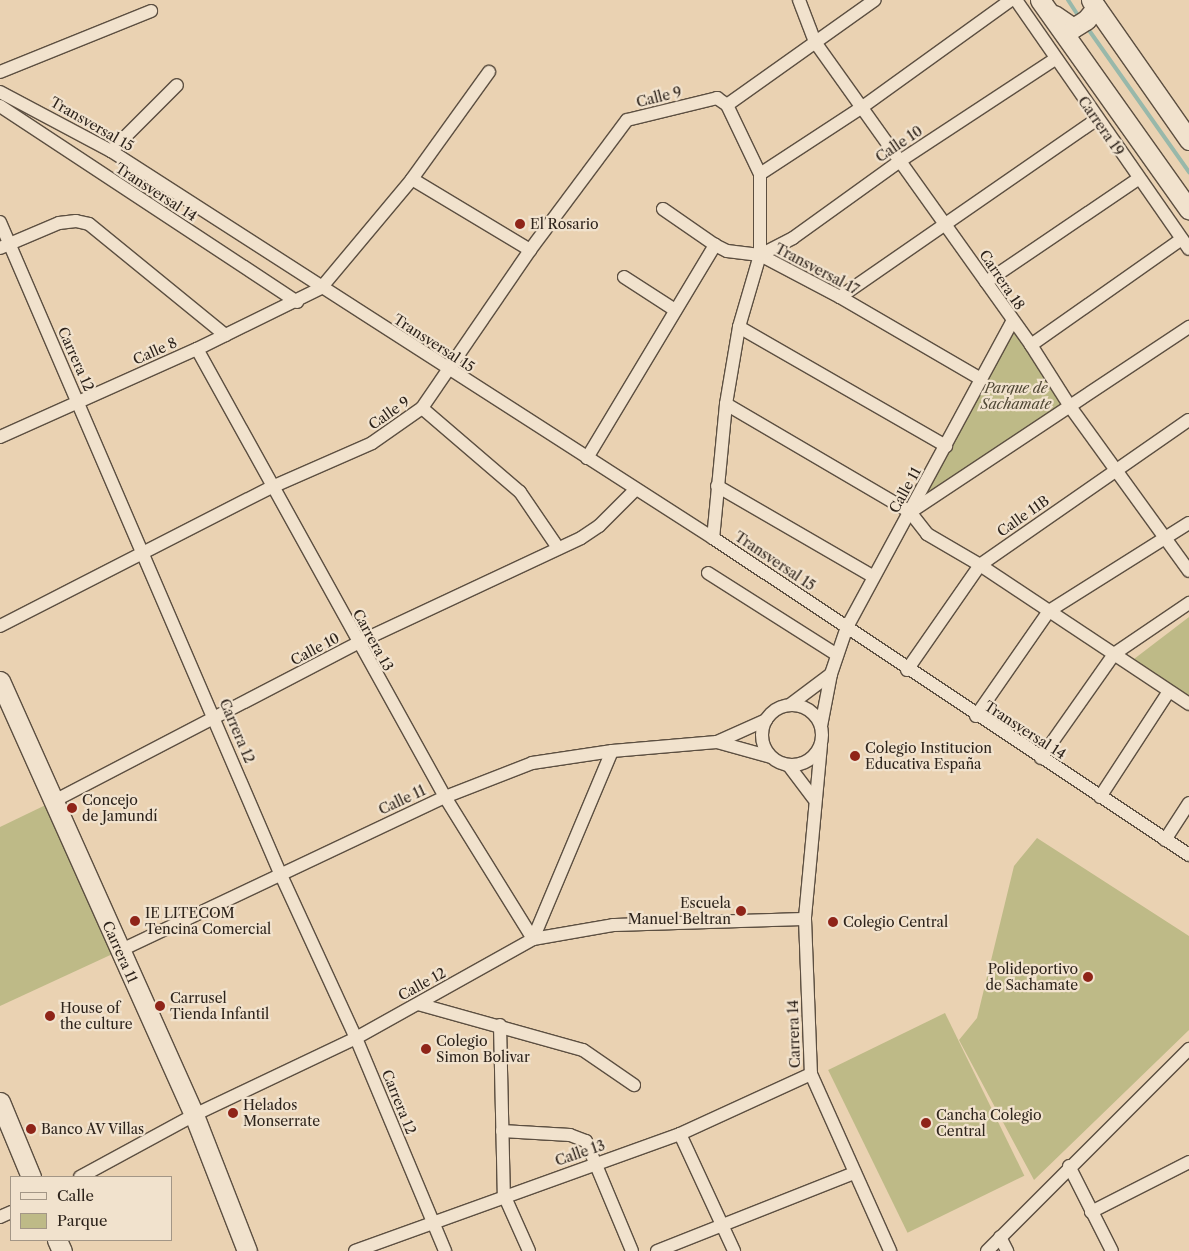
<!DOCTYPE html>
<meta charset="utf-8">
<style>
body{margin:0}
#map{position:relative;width:1189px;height:1251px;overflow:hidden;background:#ead2b2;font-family:"Libre Caslon Text",serif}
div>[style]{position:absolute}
.green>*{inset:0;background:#beba87;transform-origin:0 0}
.stream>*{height:4px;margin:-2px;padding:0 2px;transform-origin:2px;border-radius:2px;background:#98b8aa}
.roads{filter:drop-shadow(1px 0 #5c4f41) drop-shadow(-1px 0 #5c4f41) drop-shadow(0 1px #5c4f41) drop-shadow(0 -1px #5c4f41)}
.street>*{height:12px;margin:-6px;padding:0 6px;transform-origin:6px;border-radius:6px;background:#f1e2cd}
.street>.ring{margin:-6px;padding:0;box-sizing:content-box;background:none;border:12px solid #f1e2cd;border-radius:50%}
.secondary>*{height:19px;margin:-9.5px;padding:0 9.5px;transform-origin:9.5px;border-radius:9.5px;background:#f1e2cd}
.dots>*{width:14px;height:14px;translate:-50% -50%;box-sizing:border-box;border:2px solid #f1e2cd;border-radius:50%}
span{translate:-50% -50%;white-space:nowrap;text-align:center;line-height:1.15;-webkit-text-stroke:4.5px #f1e2cd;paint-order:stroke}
.street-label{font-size:14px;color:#2d231b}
.poi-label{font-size:14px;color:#2d231b}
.left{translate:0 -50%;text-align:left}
.right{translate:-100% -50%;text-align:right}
.park-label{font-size:14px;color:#514936;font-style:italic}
.legend{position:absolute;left:10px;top:1176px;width:162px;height:65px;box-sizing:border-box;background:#f1e2cd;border:1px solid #a39686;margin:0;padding:6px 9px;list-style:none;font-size:15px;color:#2d231b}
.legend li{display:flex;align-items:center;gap:10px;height:25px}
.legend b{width:25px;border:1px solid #a39686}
</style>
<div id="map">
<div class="green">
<i style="clip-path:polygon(1012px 322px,1071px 408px,910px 512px)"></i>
<i style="clip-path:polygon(1189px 617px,1189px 696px,1134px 659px)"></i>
<i style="clip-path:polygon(56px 800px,119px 951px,0 1006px,0 827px)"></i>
<i style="clip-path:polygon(1037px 838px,1189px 936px,1189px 1030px,1034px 1180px,959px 1040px,977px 1018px,1014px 866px)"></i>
<i style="left:945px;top:1013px;width:181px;height:130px;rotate:64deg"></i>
</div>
<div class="stream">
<i style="left:1068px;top:0;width:20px;rotate:57deg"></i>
<i style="left:1086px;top:26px;width:179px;rotate:54.8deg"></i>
</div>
<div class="roads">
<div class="street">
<i style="left:799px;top:0;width:45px;rotate:69.1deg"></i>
<i style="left:815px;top:42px;width:372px;rotate:54.5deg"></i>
<i style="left:1031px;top:345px;width:75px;rotate:57.6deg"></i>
<i style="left:1071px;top:408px;width:201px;rotate:54.1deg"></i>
<i style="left:1016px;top:0;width:303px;rotate:55.2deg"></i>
<i style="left:0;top:72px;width:163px;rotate:-22deg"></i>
<i style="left:0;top:92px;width:126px;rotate:28deg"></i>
<i style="left:111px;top:151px;width:716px;rotate:32.74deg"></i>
<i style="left:713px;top:538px;width:572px;rotate:33.66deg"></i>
<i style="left:727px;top:105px;width:181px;rotate:-35.4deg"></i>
<i style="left:0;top:106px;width:356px;rotate:33.4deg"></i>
<i style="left:111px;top:151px;width:93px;rotate:-45deg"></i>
<i style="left:760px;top:174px;width:121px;rotate:-33.2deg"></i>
<i style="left:861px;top:108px;width:185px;rotate:-35.8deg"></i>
<i style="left:412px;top:179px;width:138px;rotate:31deg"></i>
<i style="left:663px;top:209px;width:63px;rotate:34.7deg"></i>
<i style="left:715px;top:245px;width:13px;rotate:27deg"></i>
<i style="left:727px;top:251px;width:33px;rotate:7deg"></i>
<i style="left:760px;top:255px;width:90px;rotate:27.7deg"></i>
<i style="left:840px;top:297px;width:163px;rotate:30.2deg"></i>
<i style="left:0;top:222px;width:709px;rotate:66.73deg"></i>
<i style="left:280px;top:873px;width:182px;rotate:65.3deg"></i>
<i style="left:356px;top:1038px;width:231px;rotate:67.3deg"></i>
<i style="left:0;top:248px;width:64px;rotate:-23deg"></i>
<i style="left:59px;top:223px;width:17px;rotate:-7deg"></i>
<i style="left:76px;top:221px;width:13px;rotate:13deg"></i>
<i style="left:89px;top:224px;width:176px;rotate:39.2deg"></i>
<i style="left:760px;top:255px;width:37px;rotate:-27deg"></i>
<i style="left:793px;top:238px;width:132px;rotate:-35.7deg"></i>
<i style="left:900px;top:161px;width:186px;rotate:-33.3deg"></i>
<i style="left:624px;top:277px;width:61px;rotate:32.9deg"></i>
<i style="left:986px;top:282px;width:184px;rotate:-34.1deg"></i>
<i style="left:840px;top:297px;width:311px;rotate:-34.7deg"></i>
<i style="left:739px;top:327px;width:239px;rotate:29.9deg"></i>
<i style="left:1031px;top:345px;width:184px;rotate:-35.1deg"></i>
<i style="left:197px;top:349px;width:512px;rotate:61.03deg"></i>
<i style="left:445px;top:797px;width:167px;rotate:58.2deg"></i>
<i style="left:726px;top:404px;width:213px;rotate:30.4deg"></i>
<i style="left:910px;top:512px;width:28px;rotate:52deg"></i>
<i style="left:927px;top:534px;width:61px;rotate:30.3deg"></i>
<i style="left:980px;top:565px;width:251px;rotate:33.6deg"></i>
<i style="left:422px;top:408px;width:129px;rotate:40.6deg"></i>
<i style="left:520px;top:492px;width:68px;rotate:55.8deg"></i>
<i style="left:0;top:437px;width:216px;rotate:-24.1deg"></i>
<i style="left:197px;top:349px;width:138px;rotate:-26.2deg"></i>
<i style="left:321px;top:288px;width:142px;rotate:-50.1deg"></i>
<i style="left:412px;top:179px;width:132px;rotate:-54.3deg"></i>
<i style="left:587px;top:458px;width:249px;rotate:-59deg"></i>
<i style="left:717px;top:486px;width:181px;rotate:30.1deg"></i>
<i style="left:912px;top:511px;width:333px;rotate:-33.6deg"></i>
<i style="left:708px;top:573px;width:153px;rotate:32.4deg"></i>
<i style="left:0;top:626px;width:305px;rotate:-27.1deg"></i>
<i style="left:272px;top:487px;width:109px;rotate:-23.7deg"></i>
<i style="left:372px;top:443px;width:61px;rotate:-35deg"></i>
<i style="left:422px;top:408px;width:191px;rotate:-55.6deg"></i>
<i style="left:530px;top:250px;width:162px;rotate:-53.3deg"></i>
<i style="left:627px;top:120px;width:93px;rotate:-13.7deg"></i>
<i style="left:717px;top:98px;width:12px;rotate:35deg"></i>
<i style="left:727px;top:105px;width:76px;rotate:64.4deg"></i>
<i style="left:760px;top:174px;width:81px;rotate:90deg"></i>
<i style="left:760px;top:255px;width:75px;rotate:106.3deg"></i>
<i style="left:739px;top:327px;width:78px;rotate:99.6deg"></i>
<i style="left:726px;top:404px;width:135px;rotate:95.5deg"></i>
<i style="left:907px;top:670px;width:128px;rotate:-55.2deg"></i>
<i style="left:980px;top:565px;width:254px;rotate:-34.8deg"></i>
<i style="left:791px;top:704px;width:50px;rotate:-36.9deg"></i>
<i class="ring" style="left:762px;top:705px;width:48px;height:48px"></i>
<i style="left:976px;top:716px;width:128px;rotate:-55.2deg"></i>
<i style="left:1049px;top:611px;width:165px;rotate:-32.2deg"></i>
<i style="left:821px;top:726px;width:53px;rotate:-79.1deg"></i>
<i style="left:831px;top:674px;width:50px;rotate:-71.2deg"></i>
<i style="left:847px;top:627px;width:347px;rotate:-61.6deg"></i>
<i style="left:717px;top:742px;width:56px;rotate:15.5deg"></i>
<i style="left:821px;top:745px;width:175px;rotate:95.3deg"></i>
<i style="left:805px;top:919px;width:155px;rotate:87.8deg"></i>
<i style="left:811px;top:1074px;width:194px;rotate:65.9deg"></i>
<i style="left:1041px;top:758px;width:127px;rotate:-54.9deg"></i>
<i style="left:1114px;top:654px;width:91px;rotate:-34.2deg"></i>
<i style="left:789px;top:766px;width:41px;rotate:52.9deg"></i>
<i style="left:1100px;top:797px;width:126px;rotate:-56.9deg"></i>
<i style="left:56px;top:800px;width:339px;rotate:-27.5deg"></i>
<i style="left:357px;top:643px;width:247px;rotate:-25.1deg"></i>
<i style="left:581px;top:538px;width:22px;rotate:-34deg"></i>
<i style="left:599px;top:526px;width:52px;rotate:-45deg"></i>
<i style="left:1165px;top:840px;width:44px;rotate:-57deg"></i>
<i style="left:533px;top:939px;width:204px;rotate:-67.2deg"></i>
<i style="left:119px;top:951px;width:361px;rotate:-25.3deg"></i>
<i style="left:445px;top:797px;width:93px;rotate:-21.3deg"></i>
<i style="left:532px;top:763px;width:81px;rotate:-8.5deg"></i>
<i style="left:612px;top:751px;width:105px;rotate:-4.9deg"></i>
<i style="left:717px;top:742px;width:54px;rotate:-24.2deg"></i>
<i style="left:418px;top:1004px;width:171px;rotate:15.6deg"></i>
<i style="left:583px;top:1050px;width:62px;rotate:34.5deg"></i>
<i style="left:500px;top:1025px;width:170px;rotate:88.7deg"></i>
<i style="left:504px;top:1195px;width:61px;rotate:65.9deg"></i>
<i style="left:502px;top:1131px;width:68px;rotate:3.4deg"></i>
<i style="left:570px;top:1135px;width:17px;rotate:21deg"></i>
<i style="left:586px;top:1141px;width:119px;rotate:67.3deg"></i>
<i style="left:680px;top:1134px;width:129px;rotate:65.2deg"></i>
<i style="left:1069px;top:1166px;width:95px;rotate:63.2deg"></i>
<i style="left:80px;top:1177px;width:130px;rotate:-28.5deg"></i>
<i style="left:194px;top:1115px;width:179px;rotate:-25.4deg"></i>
<i style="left:356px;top:1038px;width:203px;rotate:-29.2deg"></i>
<i style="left:533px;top:939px;width:81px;rotate:-9.9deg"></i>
<i style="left:613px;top:925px;width:192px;rotate:-1.8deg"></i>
<i style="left:1091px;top:1212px;width:110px;rotate:-27deg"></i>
<i style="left:0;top:1217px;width:12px;rotate:-24deg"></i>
<i style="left:1000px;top:1237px;width:16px;rotate:63deg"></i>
<i style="left:355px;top:1251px;width:345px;rotate:-19.8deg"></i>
<i style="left:680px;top:1134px;width:144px;rotate:-24.6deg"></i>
<i style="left:657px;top:1251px;width:212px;rotate:-21.6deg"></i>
<i style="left:987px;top:1251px;width:286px;rotate:-45deg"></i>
</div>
<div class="secondary">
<i style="left:1040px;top:0;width:257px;rotate:54.6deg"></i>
<i style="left:1091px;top:0;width:171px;rotate:55deg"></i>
<i style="left:1054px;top:15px;width:23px;rotate:34deg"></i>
<i style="left:1073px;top:28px;width:15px;rotate:-32deg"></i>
<i style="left:1086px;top:20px;width:16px;rotate:-50deg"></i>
<i style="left:0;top:681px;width:475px;rotate:65.9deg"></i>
<i style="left:194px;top:1115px;width:146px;rotate:68.7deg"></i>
<i style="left:0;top:1102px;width:81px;rotate:67.5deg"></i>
<i style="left:57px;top:1240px;width:12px;rotate:66deg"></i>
</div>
</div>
<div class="dots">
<i style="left:520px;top:224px;background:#8f2418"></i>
<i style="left:855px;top:756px;background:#8f2418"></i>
<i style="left:72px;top:808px;background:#8f2418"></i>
<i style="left:741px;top:911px;background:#8f2418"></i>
<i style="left:135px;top:921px;background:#8f2418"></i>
<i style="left:833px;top:922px;background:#8f2418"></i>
<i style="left:1088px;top:977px;background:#8f2418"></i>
<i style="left:160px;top:1006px;background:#8f2418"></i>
<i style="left:50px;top:1016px;background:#8f2418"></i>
<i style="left:426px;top:1049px;background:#8f2418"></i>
<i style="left:233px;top:1113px;background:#8f2418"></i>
<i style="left:926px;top:1123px;background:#8f2418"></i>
<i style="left:31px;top:1129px;background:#8f2418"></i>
</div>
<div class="street-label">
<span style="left:659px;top:97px;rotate:-14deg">Calle 9</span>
<span style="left:92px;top:124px;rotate:30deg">Transversal 15</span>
<span style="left:1101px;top:126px;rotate:55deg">Carrera 19</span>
<span style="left:899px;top:144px;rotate:-34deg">Calle 10</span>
<span style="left:156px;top:192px;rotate:33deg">Transversal 14</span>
<span style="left:817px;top:269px;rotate:28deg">Transversal 17</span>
<span style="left:1002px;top:280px;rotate:56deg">Carrera 18</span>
<span style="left:434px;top:343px;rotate:33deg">Transversal 15</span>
<span style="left:155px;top:351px;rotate:-24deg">Calle 8</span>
<span style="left:76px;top:359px;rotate:66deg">Carrera 12</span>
<span style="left:389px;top:413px;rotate:-35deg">Calle 9</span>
<span style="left:905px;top:490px;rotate:-61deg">Calle 11</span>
<span style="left:1023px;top:516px;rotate:-35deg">Calle 11B</span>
<span style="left:775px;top:561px;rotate:34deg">Transversal 15</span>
<span style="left:373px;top:640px;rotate:61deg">Carrera 13</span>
<span style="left:315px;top:649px;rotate:-28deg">Calle 10</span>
<span style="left:1025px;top:730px;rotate:33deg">Transversal 14</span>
<span style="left:237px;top:731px;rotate:67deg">Carrera 12</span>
<span style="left:402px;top:800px;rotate:-25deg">Calle 11</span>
<span style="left:120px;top:952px;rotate:66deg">Carrera 11</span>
<span style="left:422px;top:984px;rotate:-29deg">Calle 12</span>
<span style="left:794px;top:1034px;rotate:-92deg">Carrera 14</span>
<span style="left:399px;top:1102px;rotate:68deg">Carrera 12</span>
<span style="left:580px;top:1153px;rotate:-19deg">Calle 13</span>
</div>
<div class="poi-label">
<span class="left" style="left:530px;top:224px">El Rosario</span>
<span class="left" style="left:865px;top:756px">Colegio Institucion<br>Educativa España</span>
<span class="left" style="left:82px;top:808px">Concejo<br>de Jamundí</span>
<span class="right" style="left:731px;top:911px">Escuela<br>Manuel Beltran</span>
<span class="left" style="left:145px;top:921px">IE LITECOM<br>Tencina Comercial</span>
<span class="left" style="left:843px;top:922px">Colegio Central</span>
<span class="right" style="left:1078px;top:977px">Polideportivo<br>de Sachamate</span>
<span class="left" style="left:170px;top:1006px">Carrusel<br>Tienda Infantil</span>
<span class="left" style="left:60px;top:1016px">House of<br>the culture</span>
<span class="left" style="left:436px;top:1049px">Colegio<br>Simon Bolivar</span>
<span class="left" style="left:243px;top:1113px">Helados<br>Monserrate</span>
<span class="left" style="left:936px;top:1123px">Cancha Colegio<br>Central</span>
<span class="left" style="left:41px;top:1129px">Banco AV Villas</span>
</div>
<div class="park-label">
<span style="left:1016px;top:396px">Parque de<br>Sachamate</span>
</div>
<ul class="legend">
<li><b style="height:6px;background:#f1e2cd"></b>Calle</li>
<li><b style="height:14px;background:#beba87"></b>Parque</li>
</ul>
</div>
